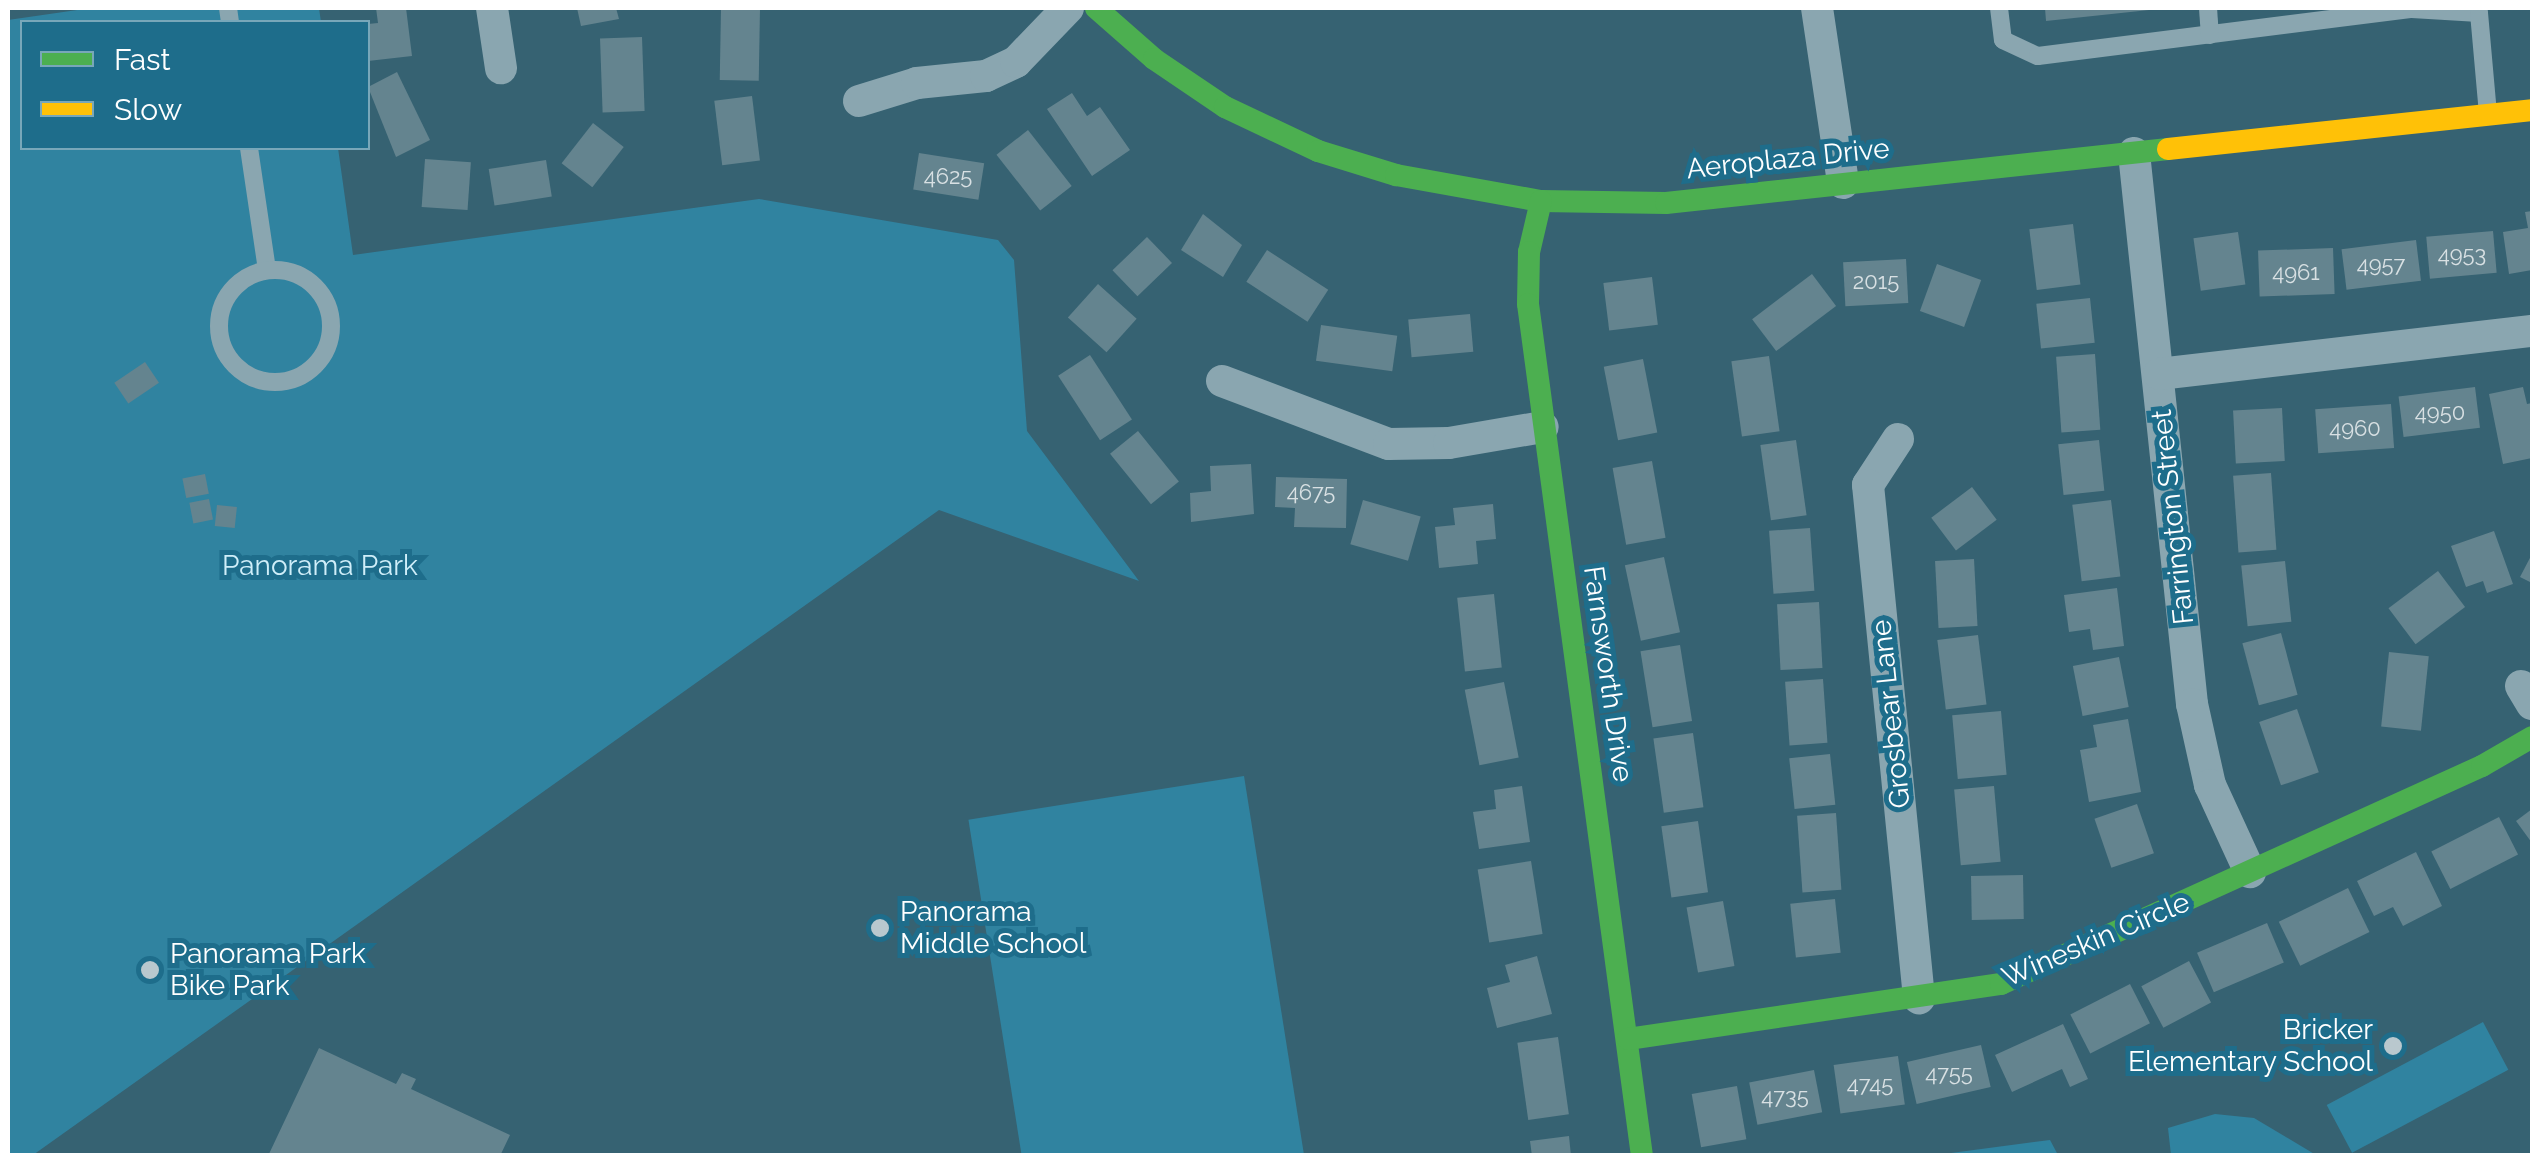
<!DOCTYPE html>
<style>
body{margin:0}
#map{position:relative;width:2540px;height:1163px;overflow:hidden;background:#366272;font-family:Raleway,sans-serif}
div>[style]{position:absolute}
.green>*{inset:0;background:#3083a0;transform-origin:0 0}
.building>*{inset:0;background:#64848f;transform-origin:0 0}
.lane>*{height:18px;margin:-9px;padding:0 9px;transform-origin:9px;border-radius:9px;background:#8aa6b0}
.lane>.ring{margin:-9px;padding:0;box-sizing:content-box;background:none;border:18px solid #8aa6b0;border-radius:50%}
.street>*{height:32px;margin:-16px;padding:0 16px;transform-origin:16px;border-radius:16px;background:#8aa6b0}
.fast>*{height:22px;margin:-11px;padding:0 11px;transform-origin:11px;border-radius:11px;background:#4caf50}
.slow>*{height:22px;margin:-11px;padding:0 11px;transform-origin:11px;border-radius:11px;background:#ffc107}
.dots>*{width:28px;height:28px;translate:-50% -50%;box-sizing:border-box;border:5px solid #1e6d8b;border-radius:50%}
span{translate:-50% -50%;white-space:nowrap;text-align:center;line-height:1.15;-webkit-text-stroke:10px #1e6d8b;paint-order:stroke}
.number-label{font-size:22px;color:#d8e0e3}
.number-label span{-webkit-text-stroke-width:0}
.street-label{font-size:28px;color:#fff}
.park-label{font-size:28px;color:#cfeef9}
.poi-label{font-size:28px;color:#fff}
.left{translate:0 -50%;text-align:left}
.right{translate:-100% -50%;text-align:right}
.frame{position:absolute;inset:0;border:10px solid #fff;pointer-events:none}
.legend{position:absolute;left:20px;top:20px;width:350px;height:130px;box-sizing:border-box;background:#1e6d8b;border:2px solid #78a7b9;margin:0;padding:12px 18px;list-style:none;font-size:30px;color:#fff}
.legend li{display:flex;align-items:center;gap:20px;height:50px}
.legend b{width:50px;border:2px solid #78a7b9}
</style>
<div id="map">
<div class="green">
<i style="clip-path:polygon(91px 8px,319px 8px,321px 22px,22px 22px,22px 148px,338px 148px,353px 255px,759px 199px,998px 240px,1014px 260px,1027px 431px,1139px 581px,939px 510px,33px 1155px,8px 1155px,8px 20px)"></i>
<i style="left:1244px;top:776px;width:383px;height:279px;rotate:81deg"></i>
<i style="left:2483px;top:1022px;width:54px;height:177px;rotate:62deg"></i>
<i style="clip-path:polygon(2215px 1114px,2254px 1118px,2316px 1155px,2171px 1155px,2168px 1128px)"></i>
<i style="clip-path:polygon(2050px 1140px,2058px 1155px,1936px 1155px)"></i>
</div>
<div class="building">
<i style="clip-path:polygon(376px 8px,406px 8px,412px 56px,368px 61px,368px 24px,378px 23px)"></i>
<i style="clip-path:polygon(577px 8px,616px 8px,619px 19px,581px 26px)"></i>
<i style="left:721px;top:8px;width:39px;height:72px;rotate:1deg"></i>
<i style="clip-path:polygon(2045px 8px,2149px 8px,2149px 10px,2046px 21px)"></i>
<i style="left:642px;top:37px;width:74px;height:42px;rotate:88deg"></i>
<i style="clip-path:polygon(397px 72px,430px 140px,396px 157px,368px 87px)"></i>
<i style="clip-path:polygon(1072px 93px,1087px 116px,1100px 107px,1130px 150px,1092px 176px,1047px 109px)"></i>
<i style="left:752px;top:96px;width:65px;height:38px;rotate:83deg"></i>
<i style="left:593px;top:123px;width:39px;height:51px;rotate:38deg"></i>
<i style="left:1028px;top:130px;width:71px;height:40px;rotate:52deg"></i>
<i style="left:919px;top:153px;width:66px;height:37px;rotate:9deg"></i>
<i style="left:425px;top:159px;width:46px;height:48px;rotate:4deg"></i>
<i style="left:546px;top:160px;width:37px;height:58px;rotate:81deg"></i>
<i style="clip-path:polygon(2532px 211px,2532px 270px,2509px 274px,2503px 232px,2528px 228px,2525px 212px)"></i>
<i style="clip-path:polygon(1203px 214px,1242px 245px,1223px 277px,1181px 250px)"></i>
<i style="left:2073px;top:224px;width:61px;height:44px;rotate:83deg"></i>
<i style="left:2493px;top:231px;width:42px;height:67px;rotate:85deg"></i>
<i style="left:2238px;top:232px;width:53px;height:45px;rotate:82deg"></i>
<i style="left:1147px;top:237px;width:36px;height:48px;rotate:46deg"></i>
<i style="left:2416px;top:240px;width:41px;height:75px;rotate:83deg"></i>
<i style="left:2333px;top:248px;width:46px;height:75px;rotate:88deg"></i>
<i style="left:1267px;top:250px;width:73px;height:38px;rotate:33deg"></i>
<i style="left:1906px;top:259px;width:44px;height:63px;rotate:87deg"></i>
<i style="left:1937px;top:264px;width:47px;height:50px;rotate:20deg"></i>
<i style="left:1812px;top:274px;width:40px;height:75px;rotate:53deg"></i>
<i style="left:1652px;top:277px;width:48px;height:49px;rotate:83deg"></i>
<i style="left:1098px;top:284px;width:52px;height:45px;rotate:42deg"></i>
<i style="left:2090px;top:298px;width:45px;height:54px;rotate:84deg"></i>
<i style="left:1470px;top:314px;width:38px;height:62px;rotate:85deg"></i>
<i style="left:1321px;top:325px;width:77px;height:36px;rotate:8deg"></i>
<i style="left:2095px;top:354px;width:76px;height:39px;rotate:86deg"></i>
<i style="left:1090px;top:355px;width:77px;height:38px;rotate:57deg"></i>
<i style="left:1769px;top:356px;width:76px;height:38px;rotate:82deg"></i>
<i style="left:1643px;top:359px;width:75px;height:40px;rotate:79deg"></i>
<i style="left:145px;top:362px;width:25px;height:37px;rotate:56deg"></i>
<i style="left:2475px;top:387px;width:41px;height:77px;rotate:83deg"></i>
<i style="clip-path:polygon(2523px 387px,2527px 404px,2532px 403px,2532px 458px,2503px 464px,2489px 394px)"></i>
<i style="left:2391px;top:404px;width:44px;height:76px;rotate:86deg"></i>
<i style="left:2282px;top:408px;width:53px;height:49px;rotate:87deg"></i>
<i style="left:1138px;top:431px;width:65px;height:36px;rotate:51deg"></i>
<i style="left:1796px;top:440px;width:76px;height:36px;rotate:82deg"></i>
<i style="left:2099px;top:440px;width:51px;height:41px;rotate:84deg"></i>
<i style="left:1652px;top:461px;width:78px;height:40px;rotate:80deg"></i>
<i style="clip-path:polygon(1251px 464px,1254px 514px,1191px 522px,1190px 493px,1211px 491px,1210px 466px)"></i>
<i style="left:2271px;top:473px;width:77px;height:38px;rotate:86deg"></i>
<i style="left:205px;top:474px;width:20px;height:23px;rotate:79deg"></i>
<i style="clip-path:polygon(1276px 477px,1347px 479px,1346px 528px,1294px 527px,1295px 508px,1275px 507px)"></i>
<i style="left:1972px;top:487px;width:41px;height:51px;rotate:53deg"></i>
<i style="left:209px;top:499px;width:21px;height:20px;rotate:79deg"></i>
<i style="left:1363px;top:500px;width:60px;height:46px;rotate:16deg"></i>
<i style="left:2111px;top:500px;width:77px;height:39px;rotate:83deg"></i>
<i style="clip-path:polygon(1493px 504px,1496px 539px,1476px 541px,1478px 564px,1439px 568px,1435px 527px,1455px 525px,1453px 508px)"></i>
<i style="left:217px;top:505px;width:20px;height:21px;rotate:6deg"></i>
<i style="left:1810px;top:528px;width:63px;height:41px;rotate:86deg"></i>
<i style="clip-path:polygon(2494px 531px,2513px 584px,2487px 593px,2483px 581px,2466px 587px,2451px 546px)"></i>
<i style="clip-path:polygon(2532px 554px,2532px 583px,2520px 577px)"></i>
<i style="left:1664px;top:557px;width:77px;height:40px;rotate:78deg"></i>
<i style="left:1974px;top:559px;width:67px;height:39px;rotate:87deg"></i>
<i style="left:2285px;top:561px;width:61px;height:44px;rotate:84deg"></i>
<i style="left:2438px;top:571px;width:45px;height:62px;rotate:53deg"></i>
<i style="clip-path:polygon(2117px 588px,2124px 646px,2093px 650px,2090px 629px,2069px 632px,2064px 595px)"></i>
<i style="left:1494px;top:594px;width:74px;height:37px;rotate:84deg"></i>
<i style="left:1819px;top:602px;width:66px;height:42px;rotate:87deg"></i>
<i style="left:2281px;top:633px;width:64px;height:40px;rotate:75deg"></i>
<i style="left:1978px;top:635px;width:70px;height:41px;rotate:83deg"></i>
<i style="left:1680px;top:645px;width:77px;height:40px;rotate:81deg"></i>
<i style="left:2389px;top:652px;width:40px;height:75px;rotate:6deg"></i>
<i style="left:2119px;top:657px;width:51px;height:47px;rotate:79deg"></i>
<i style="left:1823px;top:679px;width:64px;height:38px;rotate:86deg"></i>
<i style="left:1504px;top:682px;width:77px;height:40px;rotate:79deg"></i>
<i style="left:2297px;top:709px;width:67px;height:40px;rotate:71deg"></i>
<i style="left:2001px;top:711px;width:64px;height:49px;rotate:85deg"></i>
<i style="clip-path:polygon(2128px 719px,2141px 792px,2089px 802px,2080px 750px,2097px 747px,2093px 725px)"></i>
<i style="left:1693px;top:733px;width:75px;height:40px;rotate:82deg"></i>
<i style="left:1830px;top:754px;width:51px;height:41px;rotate:84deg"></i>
<i style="clip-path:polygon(1522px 786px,1530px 842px,1479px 849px,1473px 812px,1496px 809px,1494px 790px)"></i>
<i style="left:1994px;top:786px;width:76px;height:40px;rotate:85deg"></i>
<i style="left:2137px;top:804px;width:52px;height:45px;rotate:71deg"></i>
<i style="clip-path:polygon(2532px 809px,2532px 843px,2516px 821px)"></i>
<i style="left:1836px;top:813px;width:77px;height:39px;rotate:86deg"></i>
<i style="left:2499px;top:817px;width:42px;height:76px;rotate:63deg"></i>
<i style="left:1698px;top:821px;width:72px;height:37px;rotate:82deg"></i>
<i style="clip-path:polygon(2416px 852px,2442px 906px,2403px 926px,2393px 907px,2374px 916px,2357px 881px)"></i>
<i style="left:1531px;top:861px;width:74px;height:54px;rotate:81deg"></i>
<i style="left:2023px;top:875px;width:44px;height:52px;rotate:89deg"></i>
<i style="left:2348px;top:888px;width:49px;height:77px;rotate:64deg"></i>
<i style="left:1835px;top:899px;width:54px;height:45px;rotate:84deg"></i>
<i style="left:1723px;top:901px;width:66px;height:37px;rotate:80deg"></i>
<i style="left:2267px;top:923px;width:43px;height:76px;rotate:67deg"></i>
<i style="clip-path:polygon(1537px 956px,1552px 1014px,1497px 1028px,1487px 988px,1510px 982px,1505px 965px)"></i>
<i style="left:2189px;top:961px;width:47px;height:54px;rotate:62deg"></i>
<i style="left:2130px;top:984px;width:44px;height:67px;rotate:63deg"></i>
<i style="clip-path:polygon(2063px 1024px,2088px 1079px,2070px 1087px,2062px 1069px,2012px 1092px,1995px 1055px)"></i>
<i style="left:1558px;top:1037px;width:78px;height:41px;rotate:82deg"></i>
<i style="left:1981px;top:1045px;width:43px;height:76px;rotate:77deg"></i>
<i style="clip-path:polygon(319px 1048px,396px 1084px,402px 1073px,416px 1079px,411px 1089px,510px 1135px,500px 1156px,268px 1156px)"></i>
<i style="left:1898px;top:1056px;width:49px;height:65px;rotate:82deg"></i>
<i style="left:1814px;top:1070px;width:43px;height:66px;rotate:79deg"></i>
<i style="left:1737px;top:1086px;width:54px;height:46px;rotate:80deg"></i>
<i style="clip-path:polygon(1569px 1136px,1571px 1156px,1532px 1156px,1530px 1141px)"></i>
</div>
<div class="lane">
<i style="left:228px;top:8px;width:14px;rotate:82deg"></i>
<i style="left:1999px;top:8px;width:32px;rotate:83deg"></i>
<i style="left:2003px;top:40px;width:38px;rotate:25deg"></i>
<i style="left:2038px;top:56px;width:377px;rotate:-7.2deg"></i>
<i style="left:2412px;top:9px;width:67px;rotate:3.4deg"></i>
<i style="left:2479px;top:13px;width:100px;rotate:84.9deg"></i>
<i style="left:2208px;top:8px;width:27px;rotate:86deg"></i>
<i style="left:249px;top:148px;width:123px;rotate:81.6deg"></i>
<i class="ring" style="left:219px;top:270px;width:94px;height:94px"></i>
</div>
<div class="street">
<i style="left:492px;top:8px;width:61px;rotate:81.5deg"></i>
<i style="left:1817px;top:8px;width:177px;rotate:81.5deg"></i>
<i style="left:859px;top:101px;width:61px;rotate:-17.2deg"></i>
<i style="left:917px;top:83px;width:69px;rotate:-5.8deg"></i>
<i style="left:986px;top:76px;width:33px;rotate:-25deg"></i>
<i style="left:1016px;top:62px;width:75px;rotate:-46.1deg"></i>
<i style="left:2134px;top:153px;width:554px;rotate:83.99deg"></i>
<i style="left:2192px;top:704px;width:83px;rotate:77.5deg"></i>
<i style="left:2210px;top:785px;width:96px;rotate:65.3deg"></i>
<i style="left:2159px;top:374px;width:375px;rotate:-6.6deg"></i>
<i style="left:1222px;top:381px;width:178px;rotate:20.7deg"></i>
<i style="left:1389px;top:444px;width:60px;rotate:-1deg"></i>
<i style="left:1449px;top:443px;width:95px;rotate:-9.7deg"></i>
<i style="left:1898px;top:439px;width:55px;rotate:123.1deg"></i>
<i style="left:1868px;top:485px;width:516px;rotate:84.32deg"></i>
<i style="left:2521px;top:686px;width:21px;rotate:59deg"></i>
</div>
<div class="fast">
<i style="left:1096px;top:8px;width:77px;rotate:41.3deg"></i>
<i style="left:1154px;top:59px;width:86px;rotate:34.1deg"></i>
<i style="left:1225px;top:107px;width:103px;rotate:25.3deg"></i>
<i style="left:1318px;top:151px;width:82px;rotate:17.1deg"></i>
<i style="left:1396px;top:175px;width:147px;rotate:10.2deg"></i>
<i style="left:1541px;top:201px;width:125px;rotate:0.9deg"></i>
<i style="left:1666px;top:203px;width:505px;rotate:-6.14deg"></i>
<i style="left:1541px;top:201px;width:52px;rotate:103.2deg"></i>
<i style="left:1529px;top:252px;width:52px;rotate:91.1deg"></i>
<i style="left:1528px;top:304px;width:860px;rotate:82.38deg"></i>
<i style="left:1628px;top:1039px;width:377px;rotate:-8.4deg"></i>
<i style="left:2001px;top:984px;width:528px;rotate:-24.38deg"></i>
<i style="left:2482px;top:766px;width:58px;rotate:-30.1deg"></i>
</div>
<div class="slow">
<i style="left:2168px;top:149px;width:366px;rotate:-6.1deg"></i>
</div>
<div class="dots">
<i style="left:880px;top:928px;background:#b9c8ce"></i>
<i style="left:150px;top:970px;background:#b9c8ce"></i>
<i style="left:2393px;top:1046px;background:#b9c8ce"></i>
</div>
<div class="number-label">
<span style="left:948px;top:177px">4625</span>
<span style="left:2462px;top:255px">4953</span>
<span style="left:2381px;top:265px">4957</span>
<span style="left:2296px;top:273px">4961</span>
<span style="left:1876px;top:282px">2015</span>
<span style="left:2440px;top:413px">4950</span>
<span style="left:2355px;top:429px">4960</span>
<span style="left:1311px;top:493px">4675</span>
<span style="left:1949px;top:1074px">4755</span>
<span style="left:1870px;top:1085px">4745</span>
<span style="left:1785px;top:1097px">4735</span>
</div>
<div class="street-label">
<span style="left:1788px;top:159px;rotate:-6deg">Aeroplaza Drive</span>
<span style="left:2173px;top:517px;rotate:-96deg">Farrington Street</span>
<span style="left:1608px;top:674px;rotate:82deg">Farnsworth Drive</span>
<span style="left:1891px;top:714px;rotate:-96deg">Grosbear Lane</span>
<span style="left:2096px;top:940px;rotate:-23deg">Wineskin Circle</span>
</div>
<div class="park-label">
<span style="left:320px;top:566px">Panorama Park</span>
</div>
<div class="poi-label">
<span class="left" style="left:900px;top:928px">Panorama<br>Middle School</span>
<span class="left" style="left:170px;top:970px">Panorama Park<br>Bike Park</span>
<span class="right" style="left:2373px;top:1046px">Bricker<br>Elementary School</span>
</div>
<div class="frame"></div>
<ul class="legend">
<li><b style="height:12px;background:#4caf50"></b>Fast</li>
<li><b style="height:12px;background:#ffc107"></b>Slow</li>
</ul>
</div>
